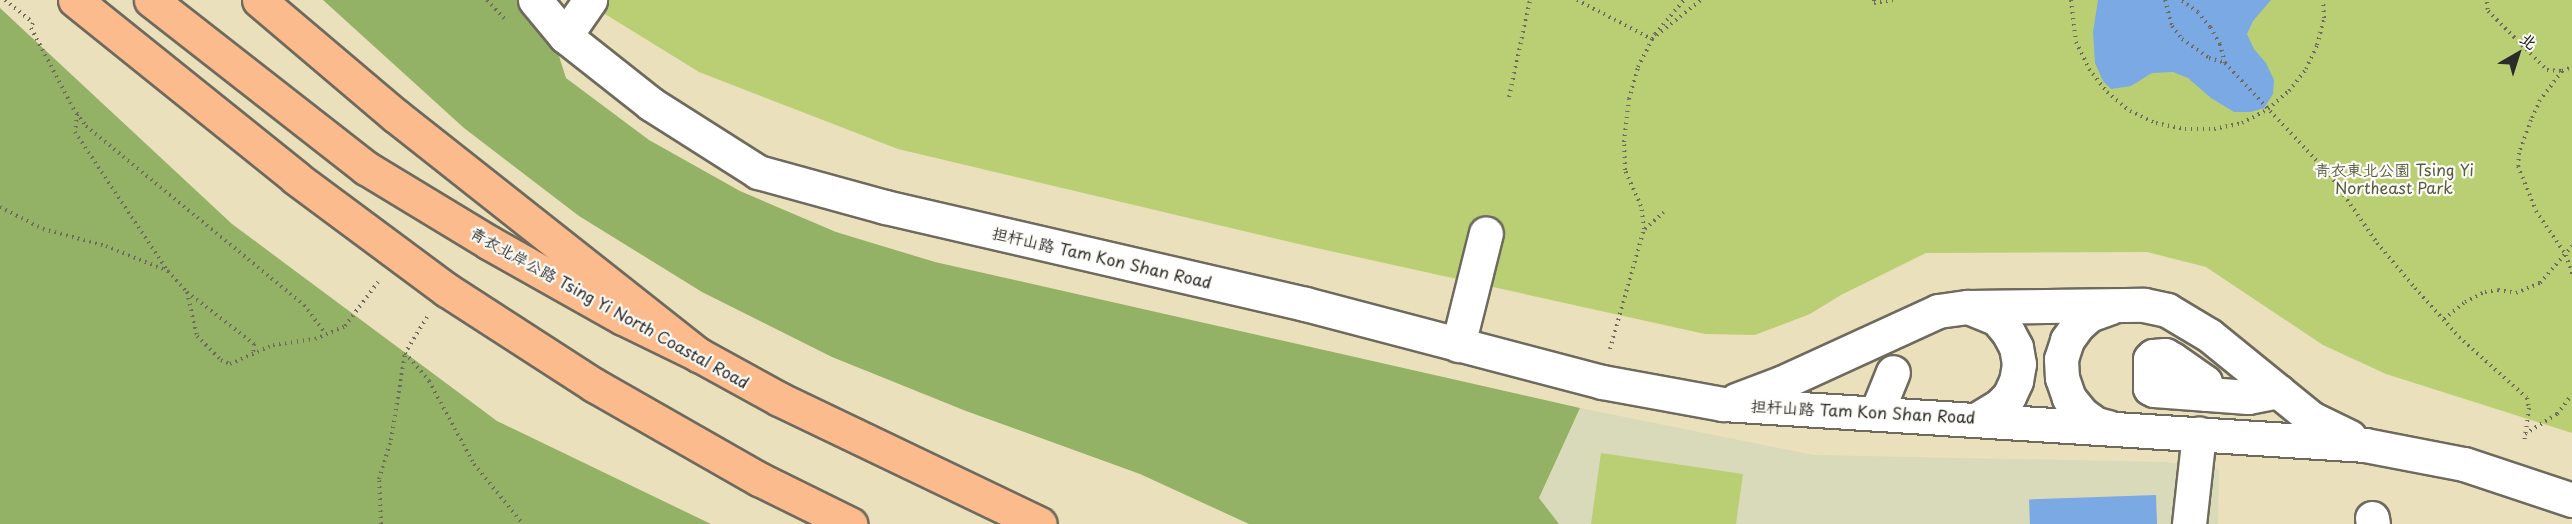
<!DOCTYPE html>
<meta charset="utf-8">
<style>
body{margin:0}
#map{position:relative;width:2572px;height:524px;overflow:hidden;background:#eae0bc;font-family:"Playpen Sans","LXGW WenKai TC",sans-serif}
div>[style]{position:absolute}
.built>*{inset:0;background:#d9dab9}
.green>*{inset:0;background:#bacf73}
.forest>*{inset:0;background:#93b265}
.water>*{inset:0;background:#7aa9e4;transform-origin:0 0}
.path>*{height:4px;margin-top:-2px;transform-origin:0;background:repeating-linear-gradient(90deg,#6e6a5e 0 1.5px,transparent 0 6px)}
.roads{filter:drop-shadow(2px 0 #6e6a5e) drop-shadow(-2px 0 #6e6a5e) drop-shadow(0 2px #6e6a5e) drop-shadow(0 -2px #6e6a5e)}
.minor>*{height:33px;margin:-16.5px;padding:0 16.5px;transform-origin:16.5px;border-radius:16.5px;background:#fff}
.major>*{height:33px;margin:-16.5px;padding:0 16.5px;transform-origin:16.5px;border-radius:16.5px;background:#fbbb8c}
.highway>*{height:33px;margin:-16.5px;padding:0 16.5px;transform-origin:16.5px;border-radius:16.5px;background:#fbbb8c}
span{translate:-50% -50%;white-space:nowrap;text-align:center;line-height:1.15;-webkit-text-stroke:4.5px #fdfcf7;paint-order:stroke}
.park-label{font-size:16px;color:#565c41}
.street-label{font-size:16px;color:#2b2b2b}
.north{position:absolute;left:2488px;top:24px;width:60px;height:60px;-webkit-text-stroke:4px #fdfcf7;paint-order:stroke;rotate:39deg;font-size:16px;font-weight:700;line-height:24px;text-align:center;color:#2b2b2b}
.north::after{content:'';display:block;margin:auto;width:21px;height:27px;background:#2b2b2b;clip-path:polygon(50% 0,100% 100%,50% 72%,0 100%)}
</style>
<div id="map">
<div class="built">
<i style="clip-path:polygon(1580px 408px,1814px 455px,2165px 462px,2219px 469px,2218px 524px,1559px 524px,1539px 499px)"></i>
</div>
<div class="green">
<i style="clip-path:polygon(597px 0,2572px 0,2572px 433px,2386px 374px,2323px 345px,2206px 267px,2147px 252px,1926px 253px,1841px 295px,1810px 314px,1755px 335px,1705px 334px,1303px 245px,898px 149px,699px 72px,592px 6px)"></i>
<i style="clip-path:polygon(1601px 453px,1743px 474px,1736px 524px,1591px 524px)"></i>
</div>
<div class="forest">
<i style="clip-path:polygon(323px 0,541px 0,566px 78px,649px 140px,740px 191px,836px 232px,935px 262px,1580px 408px,1539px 498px,1559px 524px,1249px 524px,1140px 474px,966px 411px,832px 357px,702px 292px,579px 216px,464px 128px)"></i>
<i style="clip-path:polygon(0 8px,232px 224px,497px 421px,711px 524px,0 524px)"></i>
</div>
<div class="water">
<i style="clip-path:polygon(2098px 0,2271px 0,2253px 21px,2247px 34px,2254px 49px,2266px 63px,2274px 80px,2273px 94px,2264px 108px,2251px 112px,2234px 112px,2211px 98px,2188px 78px,2173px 72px,2152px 73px,2131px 86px,2111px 89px,2103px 81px,2095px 63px,2093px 32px)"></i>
<i style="left:2156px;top:495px;width:29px;height:127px;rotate:88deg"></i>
</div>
<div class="path">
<i style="left:5px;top:0;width:36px;rotate:39deg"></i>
<i style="left:33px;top:23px;width:5px;rotate:112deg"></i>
<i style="left:31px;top:28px;width:90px;rotate:62.3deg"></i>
<i style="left:73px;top:108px;width:22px;rotate:54deg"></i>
<i style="left:86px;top:126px;width:282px;rotate:39.4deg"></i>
<i style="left:304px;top:305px;width:36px;rotate:53deg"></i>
<i style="left:487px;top:0;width:25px;rotate:47deg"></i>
<i style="left:1577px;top:0;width:85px;rotate:27.5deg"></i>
<i style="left:1652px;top:39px;width:63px;rotate:-38.5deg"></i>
<i style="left:1874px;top:0;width:3px;rotate:90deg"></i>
<i style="left:1874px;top:3px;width:19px;rotate:-9deg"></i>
<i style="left:2071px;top:0;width:42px;rotate:83.2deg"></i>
<i style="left:2076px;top:42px;width:30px;rotate:64deg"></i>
<i style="left:2089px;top:69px;width:29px;rotate:52deg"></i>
<i style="left:2107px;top:92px;width:30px;rotate:40deg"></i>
<i style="left:2130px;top:111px;width:29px;rotate:25deg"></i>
<i style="left:2156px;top:123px;width:30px;rotate:12deg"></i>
<i style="left:2185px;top:129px;width:29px"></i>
<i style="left:2214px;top:129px;width:29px;rotate:-12deg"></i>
<i style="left:2242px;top:123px;width:30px;rotate:-28deg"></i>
<i style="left:2268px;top:109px;width:28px;rotate:-41deg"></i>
<i style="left:2289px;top:91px;width:28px;rotate:-52deg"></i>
<i style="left:2306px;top:69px;width:26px;rotate:-65deg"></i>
<i style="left:2317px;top:45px;width:28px;rotate:-75deg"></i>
<i style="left:2324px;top:18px;width:18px;rotate:-93deg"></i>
<i style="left:2165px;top:0;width:27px;rotate:75deg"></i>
<i style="left:2172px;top:26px;width:16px;rotate:52deg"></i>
<i style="left:2182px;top:39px;width:33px;rotate:35deg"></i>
<i style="left:2209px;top:58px;width:17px;rotate:17deg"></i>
<i style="left:2225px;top:63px;width:20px;rotate:-105deg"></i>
<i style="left:2220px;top:44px;width:20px;rotate:-120deg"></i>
<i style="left:2210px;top:27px;width:19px;rotate:-129deg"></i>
<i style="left:2198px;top:12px;width:21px;rotate:-145deg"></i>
<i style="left:2487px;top:2px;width:9px;rotate:84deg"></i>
<i style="left:2488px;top:11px;width:83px;rotate:45deg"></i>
<i style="left:2547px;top:70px;width:15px;rotate:4deg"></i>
<i style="left:2562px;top:71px;width:11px;rotate:-22deg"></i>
<i style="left:2225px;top:63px;width:154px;rotate:46.8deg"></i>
<i style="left:2330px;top:175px;width:83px;rotate:55.3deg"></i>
<i style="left:2377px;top:243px;width:59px;rotate:49.8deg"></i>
<i style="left:2415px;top:288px;width:66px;rotate:48.1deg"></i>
<i style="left:2459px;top:337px;width:91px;rotate:41.9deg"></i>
<i style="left:2527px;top:398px;width:10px;rotate:79deg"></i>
<i style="left:2529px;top:408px;width:35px;rotate:98deg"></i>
<i style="left:2562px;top:71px;width:36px;rotate:127deg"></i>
<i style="left:2540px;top:100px;width:22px;rotate:114deg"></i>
<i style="left:2531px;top:120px;width:35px;rotate:110deg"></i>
<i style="left:2519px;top:153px;width:13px;rotate:94deg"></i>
<i style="left:2518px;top:166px;width:48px;rotate:68.2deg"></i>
<i style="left:2536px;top:211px;width:53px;rotate:55.7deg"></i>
<i style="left:2566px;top:255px;width:20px;rotate:72deg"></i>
<i style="left:1509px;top:97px;width:99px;rotate:-77.8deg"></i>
<i style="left:77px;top:114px;width:18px;rotate:96deg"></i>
<i style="left:75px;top:132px;width:166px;rotate:56.3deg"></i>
<i style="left:0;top:207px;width:48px;rotate:27.1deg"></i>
<i style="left:43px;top:229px;width:65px;rotate:15.1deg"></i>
<i style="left:106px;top:246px;width:67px;rotate:22deg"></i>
<i style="left:168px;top:271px;width:28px;rotate:48deg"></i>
<i style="left:187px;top:292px;width:85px;rotate:37.8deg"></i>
<i style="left:254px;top:344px;width:9px;rotate:96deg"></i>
<i style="left:1645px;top:229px;width:25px;rotate:-42deg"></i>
<i style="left:187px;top:292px;width:45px;rotate:77.2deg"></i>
<i style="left:197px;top:336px;width:34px;rotate:45deg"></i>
<i style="left:221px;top:360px;width:10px;rotate:24deg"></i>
<i style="left:230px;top:364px;width:47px;rotate:-23.8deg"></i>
<i style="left:273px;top:345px;width:42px;rotate:-8.1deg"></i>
<i style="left:315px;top:339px;width:33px;rotate:-23deg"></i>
<i style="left:345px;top:326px;width:55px;rotate:-53.1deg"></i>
<i style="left:427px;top:317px;width:42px;rotate:121.4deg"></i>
<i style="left:405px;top:353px;width:37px;rotate:49deg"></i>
<i style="left:429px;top:381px;width:94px;rotate:61.5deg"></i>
<i style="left:474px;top:464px;width:77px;rotate:50.8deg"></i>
<i style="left:2444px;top:319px;width:27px;rotate:-39deg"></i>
<i style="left:2465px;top:302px;width:22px;rotate:-27deg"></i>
<i style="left:2485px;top:292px;width:13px;rotate:-9deg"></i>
<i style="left:2498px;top:290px;width:18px;rotate:9deg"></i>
<i style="left:2516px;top:293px;width:26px;rotate:-23deg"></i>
<i style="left:2540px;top:283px;width:49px;rotate:-49.1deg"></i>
<i style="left:1610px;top:349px;width:125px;rotate:-74.2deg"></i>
<i style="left:1644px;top:229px;width:23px;rotate:-97deg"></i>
<i style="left:1641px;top:206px;width:39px;rotate:-114deg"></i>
<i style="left:1625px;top:170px;width:28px;rotate:-92deg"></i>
<i style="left:1624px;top:142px;width:43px;rotate:-83.4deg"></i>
<i style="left:1629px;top:99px;width:33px;rotate:-74deg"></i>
<i style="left:1638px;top:67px;width:37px;rotate:-63deg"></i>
<i style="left:1655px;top:34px;width:45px;rotate:-49.5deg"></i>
<i style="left:2525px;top:434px;width:38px;rotate:-32deg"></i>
<i style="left:2557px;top:414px;width:24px;rotate:-52deg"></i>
<i style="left:381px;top:524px;width:45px;rotate:-92.5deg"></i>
<i style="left:379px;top:479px;width:41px;rotate:-72.9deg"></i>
<i style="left:391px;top:440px;width:87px;rotate:-80.8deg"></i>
</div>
<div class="roads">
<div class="minor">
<i style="left:535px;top:0;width:47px;rotate:50.2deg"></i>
<i style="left:565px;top:36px;width:110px;rotate:38.3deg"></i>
<i style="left:651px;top:104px;width:127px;rotate:32.4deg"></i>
<i style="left:758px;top:172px;width:132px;rotate:15.4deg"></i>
<i style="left:885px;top:207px;width:431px;rotate:13deg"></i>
<i style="left:1305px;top:304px;width:307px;rotate:14.7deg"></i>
<i style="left:1602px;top:382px;width:123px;rotate:10.3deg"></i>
<i style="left:1723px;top:404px;width:643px;rotate:3.65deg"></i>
<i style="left:2365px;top:445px;width:101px;rotate:10.9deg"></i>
<i style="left:2464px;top:464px;width:114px;rotate:18.4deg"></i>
<i style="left:565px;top:36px;width:44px;rotate:-55.2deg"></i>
<i style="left:1968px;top:307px;width:176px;rotate:-0.7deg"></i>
<i style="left:2144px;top:305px;width:24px;rotate:12deg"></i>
<i style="left:2167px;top:310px;width:49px;rotate:30.8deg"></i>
<i style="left:2209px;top:335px;width:132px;rotate:39.1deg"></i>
<i style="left:2311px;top:418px;width:43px;rotate:26deg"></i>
<i style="left:1458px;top:345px;width:115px;rotate:-76deg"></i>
<i style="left:2206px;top:394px;width:12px;rotate:-95deg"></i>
<i style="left:2205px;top:382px;width:40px;rotate:-145.1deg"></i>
<i style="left:2172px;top:359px;width:8px;rotate:-150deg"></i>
<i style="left:2165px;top:355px;width:12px;rotate:175deg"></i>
<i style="left:2153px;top:356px;width:4px;rotate:135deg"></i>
<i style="left:2150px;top:359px;width:29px;rotate:90deg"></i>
<i style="left:2150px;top:388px;width:4px;rotate:27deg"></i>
<i style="left:2154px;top:390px;width:94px;rotate:4.3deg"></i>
<i style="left:2248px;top:397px;width:31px;rotate:-11deg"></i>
<i style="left:1736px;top:400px;width:48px;rotate:-20.7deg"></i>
<i style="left:1781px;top:383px;width:173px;rotate:-24.6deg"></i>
<i style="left:1938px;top:311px;width:30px;rotate:-8deg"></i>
<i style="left:1968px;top:307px;width:31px;rotate:22deg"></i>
<i style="left:1997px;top:319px;width:17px;rotate:50deg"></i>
<i style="left:2008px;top:332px;width:17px;rotate:62deg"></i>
<i style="left:2016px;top:347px;width:17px;rotate:80deg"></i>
<i style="left:2019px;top:364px;width:17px;rotate:100deg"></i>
<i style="left:2016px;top:381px;width:17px;rotate:115deg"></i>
<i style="left:2009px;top:396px;width:14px;rotate:135deg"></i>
<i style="left:1999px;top:406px;width:27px;rotate:149deg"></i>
<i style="left:1876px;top:414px;width:45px;rotate:-68deg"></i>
<i style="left:2108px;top:427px;width:12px;rotate:-166deg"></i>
<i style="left:2096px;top:424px;width:17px;rotate:-144deg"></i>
<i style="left:2082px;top:414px;width:21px;rotate:-129deg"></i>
<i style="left:2069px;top:398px;width:21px;rotate:-109deg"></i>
<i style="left:2062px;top:378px;width:19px;rotate:-93deg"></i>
<i style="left:2061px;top:359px;width:20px;rotate:-72deg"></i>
<i style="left:2067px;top:340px;width:19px;rotate:-54deg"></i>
<i style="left:2078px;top:325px;width:15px;rotate:-42deg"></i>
<i style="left:2089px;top:315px;width:23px;rotate:-20deg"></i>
<i style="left:2372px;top:518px;width:6px;rotate:81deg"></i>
<i style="left:2189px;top:524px;width:91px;rotate:-83.7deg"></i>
</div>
<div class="major">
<i style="left:75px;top:0;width:284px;rotate:38.8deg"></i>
<i style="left:296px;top:178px;width:188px;rotate:36.6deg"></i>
<i style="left:447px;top:290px;width:175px;rotate:32.9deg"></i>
<i style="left:594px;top:385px;width:190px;rotate:29.7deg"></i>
<i style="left:759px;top:479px;width:102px;rotate:26.3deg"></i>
<i style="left:259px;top:0;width:180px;rotate:40.3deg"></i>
<i style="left:396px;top:116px;width:386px;rotate:38.3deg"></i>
<i style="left:699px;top:355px;width:91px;rotate:28.8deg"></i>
<i style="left:779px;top:399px;width:289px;rotate:25.6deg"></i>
</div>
<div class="highway">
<i style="left:151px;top:0;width:273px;rotate:38deg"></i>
<i style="left:366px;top:168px;width:143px;rotate:31.2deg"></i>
<i style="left:488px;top:242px;width:155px;rotate:29.4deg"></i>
<i style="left:623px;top:318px;width:85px;rotate:26deg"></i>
</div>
</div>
<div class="park-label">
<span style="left:2394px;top:178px">青衣東北公園 Tsing Yi<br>Northeast Park</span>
</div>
<div class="street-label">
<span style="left:1102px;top:257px;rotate:13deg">担杆山路 Tam Kon Shan Road</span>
<span style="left:610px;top:307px;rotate:29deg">青衣北岸公路 Tsing Yi North Coastal Road</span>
<span style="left:1863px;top:411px;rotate:3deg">担杆山路 Tam Kon Shan Road</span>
</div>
<div class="north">北</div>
</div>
